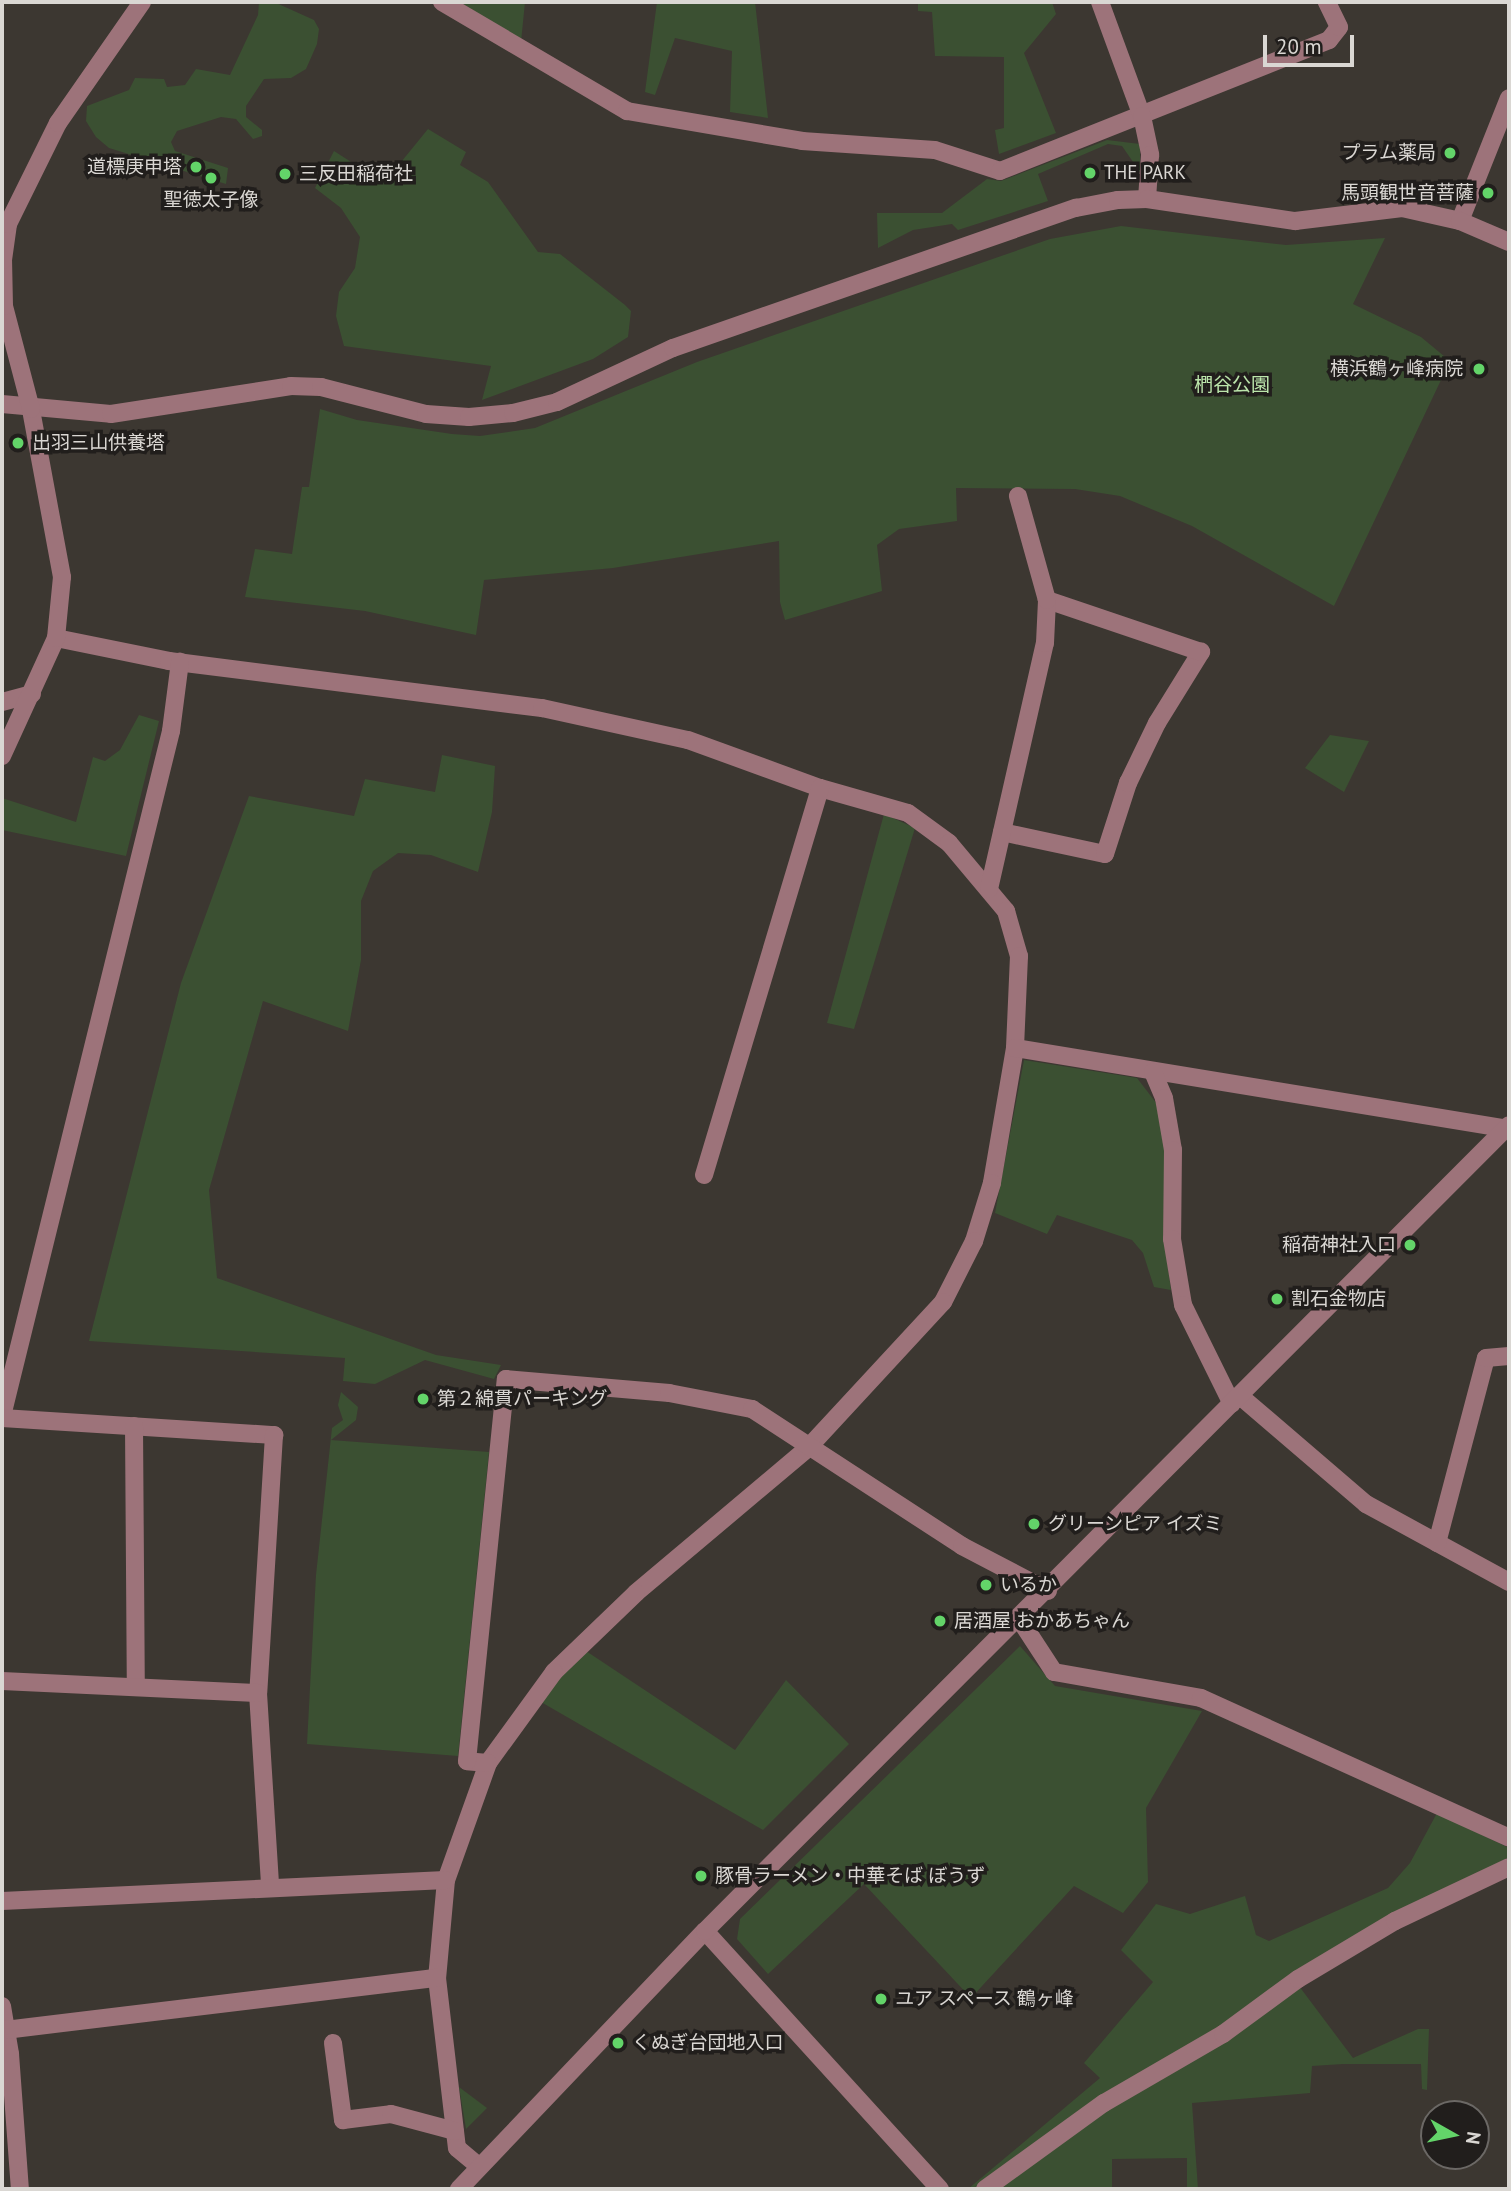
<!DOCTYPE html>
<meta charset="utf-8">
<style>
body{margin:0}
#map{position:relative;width:1511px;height:2191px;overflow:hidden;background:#3c3731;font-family:"PT Sans","Noto Sans JP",sans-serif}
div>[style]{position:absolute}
.green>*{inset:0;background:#3b5032}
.minor>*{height:18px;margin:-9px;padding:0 9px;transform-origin:9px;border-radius:9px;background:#9d737a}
.dots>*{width:19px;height:19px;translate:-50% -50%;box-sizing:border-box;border:4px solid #211e1c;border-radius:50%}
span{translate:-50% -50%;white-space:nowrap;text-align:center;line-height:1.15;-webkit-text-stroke:7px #211e1c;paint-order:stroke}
.poi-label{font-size:19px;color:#dad7d3}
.right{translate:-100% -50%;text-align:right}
.left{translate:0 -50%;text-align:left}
.park-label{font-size:19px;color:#bce6ab}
.frame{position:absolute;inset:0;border:4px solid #dad7d3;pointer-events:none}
.north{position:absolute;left:1420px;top:2100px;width:70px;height:70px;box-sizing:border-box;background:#211e1c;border:2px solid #6b6865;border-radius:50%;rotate:99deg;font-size:19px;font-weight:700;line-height:28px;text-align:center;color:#dad7d3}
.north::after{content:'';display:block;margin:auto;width:24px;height:32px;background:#63d469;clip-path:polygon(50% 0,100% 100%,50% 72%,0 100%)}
.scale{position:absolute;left:1263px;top:35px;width:91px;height:32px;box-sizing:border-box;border:4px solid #dad7d3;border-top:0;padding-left:9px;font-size:21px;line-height:24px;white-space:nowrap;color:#dad7d3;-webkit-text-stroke:5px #211e1c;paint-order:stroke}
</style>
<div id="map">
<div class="green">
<i style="clip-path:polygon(259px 2px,274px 2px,314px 20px,319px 29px,317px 44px,306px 69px,291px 78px,264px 79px,246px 106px,246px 117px,262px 130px,262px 136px,253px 139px,236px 119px,221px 117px,177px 131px,171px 142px,175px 151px,228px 168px,226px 184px,109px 148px,96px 137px,86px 121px,87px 106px,129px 90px,135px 78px,164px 79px,167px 87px,185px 85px,196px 69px,230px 75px,258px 15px)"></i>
<i style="clip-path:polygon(460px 2px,525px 2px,521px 42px,520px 42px)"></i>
<i style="clip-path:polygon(657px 2px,755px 2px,768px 118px,730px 112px,732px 51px,675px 38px,655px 95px,645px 92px)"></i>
<i style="clip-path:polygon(918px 2px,1052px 2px,1056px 14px,1024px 53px,1056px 133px,999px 154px,995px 130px,1004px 128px,1004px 57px,935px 56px,932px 12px,918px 11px)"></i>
<i style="clip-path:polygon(428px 129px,466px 152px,460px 165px,488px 182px,538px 252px,560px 254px,625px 305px,631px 311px,628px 337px,593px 359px,482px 400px,491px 366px,344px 346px,336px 316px,339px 292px,355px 268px,360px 237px,341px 208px,315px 188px,334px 151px,384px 183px)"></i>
<i style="clip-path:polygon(1107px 140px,1140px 144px,1140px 172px,1122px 146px,1108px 144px,1038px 174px,1048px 201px,958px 230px,952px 224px,913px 230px,878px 248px,877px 213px,942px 213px,987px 179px,1001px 181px)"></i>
<i style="clip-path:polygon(1121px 226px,1286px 245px,1385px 238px,1353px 304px,1421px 337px,1450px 361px,1334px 606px,1192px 526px,1120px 496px,1075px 489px,956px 488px,957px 521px,899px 529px,877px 545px,882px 591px,785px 620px,780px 602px,779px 541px,613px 568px,484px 580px,476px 635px,365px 611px,245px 597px,255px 549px,292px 554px,302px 487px,309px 487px,320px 409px,357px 420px,452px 434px,480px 436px,535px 428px,697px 362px,1050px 239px)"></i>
<i style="clip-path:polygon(139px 715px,159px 721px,126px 856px,2px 830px,2px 798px,76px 822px,93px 757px,105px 761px,120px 750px)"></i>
<i style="clip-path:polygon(1330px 735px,1369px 741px,1344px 792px,1305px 768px)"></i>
<i style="clip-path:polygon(442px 755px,495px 766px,492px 812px,478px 872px,431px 855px,398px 853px,373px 871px,361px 901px,361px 960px,348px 1031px,263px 1001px,209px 1190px,217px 1278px,436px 1355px,501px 1365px,494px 1379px,425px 1360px,375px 1384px,343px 1381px,345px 1358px,89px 1341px,181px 983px,249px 796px,354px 816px,365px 779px,435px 792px)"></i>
<i style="clip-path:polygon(884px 814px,915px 828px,854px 1029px,827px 1023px)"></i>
<i style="clip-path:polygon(1024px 1060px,1137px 1078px,1157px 1104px,1165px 1153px,1165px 1244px,1171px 1290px,1154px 1287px,1143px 1253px,1132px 1240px,1057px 1215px,1047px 1234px,995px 1213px)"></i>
<i style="clip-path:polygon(341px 1392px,358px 1407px,356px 1420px,331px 1440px,489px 1452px,458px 1756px,307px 1744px,316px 1575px,332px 1428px,343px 1420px,338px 1405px)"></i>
<i style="clip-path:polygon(1020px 1646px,1055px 1686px,1202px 1711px,1146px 1808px,1148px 1882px,1123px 1913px,1074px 1886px,971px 1998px,864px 1884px,768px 1974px,737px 1939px,740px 1919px)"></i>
<i style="clip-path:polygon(586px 1651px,735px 1750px,786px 1680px,849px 1744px,763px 1830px,541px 1702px,564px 1671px)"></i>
<i style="clip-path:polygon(1437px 1813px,1509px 1848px,1509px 1857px,1290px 1974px,1353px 2058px,1418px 2029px,1429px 2029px,1427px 2090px,1422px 2089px,1421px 2064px,1343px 2064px,1312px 2066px,1310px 2093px,1192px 2103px,1198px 2189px,1187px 2189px,1187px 2158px,1112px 2159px,1112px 2189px,968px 2189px,1100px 2078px,1084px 2063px,1153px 1982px,1121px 1950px,1156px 1904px,1190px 1914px,1245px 1896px,1256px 1935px,1269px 1941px,1388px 1888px,1410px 1863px)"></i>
<i style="clip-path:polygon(459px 2087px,487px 2108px,466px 2129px)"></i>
</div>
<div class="minor">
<i style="left:442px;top:2px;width:215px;rotate:30.5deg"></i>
<i style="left:627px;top:111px;width:178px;rotate:9.7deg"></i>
<i style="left:802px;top:141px;width:133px;rotate:3.9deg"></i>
<i style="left:935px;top:150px;width:68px;rotate:17.9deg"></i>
<i style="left:1000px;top:171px;width:354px;rotate:-21.7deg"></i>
<i style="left:1329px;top:40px;width:16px;rotate:-52deg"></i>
<i style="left:1339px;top:27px;width:28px;rotate:-116deg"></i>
<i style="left:1100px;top:2px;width:121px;rotate:69.8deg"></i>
<i style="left:1142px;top:116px;width:40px;rotate:78deg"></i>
<i style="left:1150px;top:155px;width:44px;rotate:93.9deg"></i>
<i style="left:1460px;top:221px;width:132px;rotate:-68.3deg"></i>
<i style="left:2px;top:404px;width:109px;rotate:5.2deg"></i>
<i style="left:111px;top:414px;width:182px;rotate:-8.8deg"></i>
<i style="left:291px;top:386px;width:30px;rotate:2deg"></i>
<i style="left:321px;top:387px;width:108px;rotate:14.4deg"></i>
<i style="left:426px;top:414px;width:43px;rotate:4deg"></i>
<i style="left:469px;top:417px;width:44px;rotate:-5.2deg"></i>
<i style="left:513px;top:413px;width:45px;rotate:-14deg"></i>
<i style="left:557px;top:402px;width:128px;rotate:-25deg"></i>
<i style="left:673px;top:348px;width:427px;rotate:-19.2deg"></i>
<i style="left:1076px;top:208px;width:43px;rotate:-10.8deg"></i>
<i style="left:1118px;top:200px;width:29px;rotate:-2deg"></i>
<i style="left:1147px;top:199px;width:150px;rotate:8.5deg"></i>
<i style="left:1295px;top:221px;width:108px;rotate:-6.9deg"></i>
<i style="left:1402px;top:208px;width:59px;rotate:12.6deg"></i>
<i style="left:1460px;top:221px;width:53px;rotate:23.2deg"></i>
<i style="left:56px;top:638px;width:115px;rotate:11.5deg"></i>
<i style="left:169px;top:661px;width:376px;rotate:7.2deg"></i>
<i style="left:542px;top:708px;width:149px;rotate:12.4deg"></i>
<i style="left:688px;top:740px;width:140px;rotate:20deg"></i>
<i style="left:820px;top:788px;width:91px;rotate:15.9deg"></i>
<i style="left:908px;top:813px;width:51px;rotate:36.2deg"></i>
<i style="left:949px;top:843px;width:89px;rotate:50deg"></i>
<i style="left:1006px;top:911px;width:47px;rotate:73.9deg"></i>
<i style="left:1019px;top:956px;width:92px;rotate:92.5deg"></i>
<i style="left:1015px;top:1048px;width:137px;rotate:99.7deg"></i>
<i style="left:992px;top:1183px;width:61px;rotate:107.2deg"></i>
<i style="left:974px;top:1241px;width:68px;rotate:116.9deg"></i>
<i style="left:943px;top:1302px;width:199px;rotate:132.8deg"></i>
<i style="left:808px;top:1448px;width:225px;rotate:139.9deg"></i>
<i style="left:636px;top:1593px;width:114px;rotate:136.1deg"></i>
<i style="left:554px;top:1672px;width:112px;rotate:126deg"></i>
<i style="left:488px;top:1763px;width:124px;rotate:109.7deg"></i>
<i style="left:446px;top:1880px;width:98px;rotate:95.2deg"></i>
<i style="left:437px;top:1978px;width:171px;rotate:83.3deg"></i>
<i style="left:457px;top:2148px;width:26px;rotate:40deg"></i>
<i style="left:2px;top:702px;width:31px;rotate:-15deg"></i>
<i style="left:2px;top:756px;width:130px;rotate:-65.4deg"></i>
<i style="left:56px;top:638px;width:61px;rotate:-84.4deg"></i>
<i style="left:62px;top:577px;width:171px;rotate:-100.5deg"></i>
<i style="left:31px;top:409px;width:106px;rotate:-104.7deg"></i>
<i style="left:4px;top:306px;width:46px;rotate:-91.2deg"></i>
<i style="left:3px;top:260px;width:36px;rotate:-82deg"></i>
<i style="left:8px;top:224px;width:113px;rotate:-63.7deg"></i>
<i style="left:58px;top:123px;width:147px;rotate:-55.2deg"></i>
<i style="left:1002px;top:832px;width:105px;rotate:12.1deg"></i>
<i style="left:1105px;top:854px;width:75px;rotate:-72.1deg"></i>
<i style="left:1128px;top:783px;width:67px;rotate:-64.2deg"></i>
<i style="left:1157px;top:723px;width:84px;rotate:-58.2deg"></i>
<i style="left:1201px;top:652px;width:163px;rotate:-161.3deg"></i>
<i style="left:989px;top:889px;width:252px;rotate:-77.2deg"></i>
<i style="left:1045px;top:643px;width:43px;rotate:-87.3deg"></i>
<i style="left:1047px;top:600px;width:108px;rotate:-105.6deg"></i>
<i style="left:1015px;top:1048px;width:501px;rotate:9.31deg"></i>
<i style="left:1153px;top:1072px;width:28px;rotate:67deg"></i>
<i style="left:1164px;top:1098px;width:53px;rotate:80.2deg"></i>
<i style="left:1173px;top:1150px;width:89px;rotate:90.6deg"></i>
<i style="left:1172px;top:1239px;width:67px;rotate:80.5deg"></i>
<i style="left:1183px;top:1305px;width:110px;rotate:63.7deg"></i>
<i style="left:704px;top:1175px;width:404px;rotate:-73.3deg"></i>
<i style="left:1240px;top:1396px;width:166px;rotate:40.6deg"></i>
<i style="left:1366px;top:1504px;width:163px;rotate:28.6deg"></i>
<i style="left:2px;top:1416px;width:706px;rotate:-76.14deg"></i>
<i style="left:171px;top:731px;width:70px;rotate:-82.6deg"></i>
<i style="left:2px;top:1418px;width:273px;rotate:3.6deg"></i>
<i style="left:274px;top:1435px;width:258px;rotate:93.5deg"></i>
<i style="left:258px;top:1693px;width:192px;rotate:86.4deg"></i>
<i style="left:134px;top:1426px;width:258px;rotate:89.6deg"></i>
<i style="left:1437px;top:1543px;width:191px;rotate:-75.2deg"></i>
<i style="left:1486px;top:1358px;width:23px;rotate:-5deg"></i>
<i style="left:1020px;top:1620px;width:62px;rotate:56.8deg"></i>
<i style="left:1054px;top:1672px;width:149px;rotate:10deg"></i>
<i style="left:1201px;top:1698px;width:338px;rotate:24.4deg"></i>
<i style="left:2px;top:1681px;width:256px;rotate:2.7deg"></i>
<i style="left:488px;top:1763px;width:21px;rotate:-175deg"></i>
<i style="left:467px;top:1761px;width:384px;rotate:-84.2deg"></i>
<i style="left:506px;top:1379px;width:164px;rotate:4.9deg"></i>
<i style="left:669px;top:1393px;width:85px;rotate:10.9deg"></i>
<i style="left:752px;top:1409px;width:251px;rotate:33.1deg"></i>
<i style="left:962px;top:1546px;width:97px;rotate:27.6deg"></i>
<i style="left:2px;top:1901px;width:444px;rotate:-2.7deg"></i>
<i style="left:705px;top:1931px;width:349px;rotate:47.7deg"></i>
<i style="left:2px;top:2006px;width:49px;rotate:80.5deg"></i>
<i style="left:10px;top:2054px;width:135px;rotate:85.8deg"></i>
<i style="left:5px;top:2030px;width:435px;rotate:-6.9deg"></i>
<i style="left:333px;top:2043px;width:78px;rotate:82.6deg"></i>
<i style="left:343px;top:2120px;width:48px;rotate:-7.1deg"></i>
<i style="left:391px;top:2114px;width:66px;rotate:14.9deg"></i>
<i style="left:459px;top:2189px;width:356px;rotate:-46.4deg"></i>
<i style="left:705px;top:1931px;width:1138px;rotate:-45.07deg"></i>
<i style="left:985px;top:2189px;width:147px;rotate:-35.9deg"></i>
<i style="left:1104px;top:2103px;width:138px;rotate:-30.1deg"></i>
<i style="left:1223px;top:2034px;width:93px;rotate:-36.3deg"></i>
<i style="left:1298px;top:1979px;width:113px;rotate:-30.9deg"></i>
<i style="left:1395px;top:1921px;width:126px;rotate:-25.3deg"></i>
</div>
<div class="dots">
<i style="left:1450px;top:153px;background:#63d469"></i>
<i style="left:196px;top:167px;background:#63d469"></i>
<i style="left:1090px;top:173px;background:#63d469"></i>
<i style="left:285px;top:174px;background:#63d469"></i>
<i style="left:211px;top:178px;background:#63d469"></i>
<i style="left:1488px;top:193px;background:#63d469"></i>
<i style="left:1479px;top:369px;background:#63d469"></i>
<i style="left:18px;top:443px;background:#63d469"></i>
<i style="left:1410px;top:1245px;background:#63d469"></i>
<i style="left:1277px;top:1299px;background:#63d469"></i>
<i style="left:423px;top:1399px;background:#63d469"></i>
<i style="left:1034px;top:1524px;background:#63d469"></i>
<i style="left:986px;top:1585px;background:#63d469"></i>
<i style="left:940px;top:1621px;background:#63d469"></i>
<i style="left:701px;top:1876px;background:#63d469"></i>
<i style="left:881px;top:1999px;background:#63d469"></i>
<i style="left:618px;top:2043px;background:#63d469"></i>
</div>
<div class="poi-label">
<span class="right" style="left:1436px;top:153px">プラム薬局</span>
<span class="right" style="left:182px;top:167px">道標庚申塔</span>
<span class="left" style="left:1104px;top:173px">THE PARK</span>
<span class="left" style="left:299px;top:174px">三反田稲荷社</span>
<span class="right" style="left:1474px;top:193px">馬頭観世音菩薩</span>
<span style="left:211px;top:200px">聖徳太子像</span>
<span class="right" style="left:1463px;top:369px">横浜鶴ヶ峰病院</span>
<span class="left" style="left:32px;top:443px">出羽三山供養塔</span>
<span class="right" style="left:1396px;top:1245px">稲荷神社入口</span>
<span class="left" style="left:1291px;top:1299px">割石金物店</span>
<span class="left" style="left:437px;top:1399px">第２綿貫パーキング</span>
<span class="left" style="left:1048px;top:1524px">グリーンピア イズミ</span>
<span class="left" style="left:1000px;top:1585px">いるか</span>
<span class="left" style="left:954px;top:1621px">居酒屋 おかあちゃん</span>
<span class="left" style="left:715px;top:1876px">豚骨ラーメン・中華そば ぼうず</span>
<span class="left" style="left:895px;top:1999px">ユア スペース 鶴ヶ峰</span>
<span class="left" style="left:632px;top:2043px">くぬぎ台団地入口</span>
</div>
<div class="park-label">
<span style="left:1232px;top:385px">椚谷公園</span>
</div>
<div class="frame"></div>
<div class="north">N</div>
<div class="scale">20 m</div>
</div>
